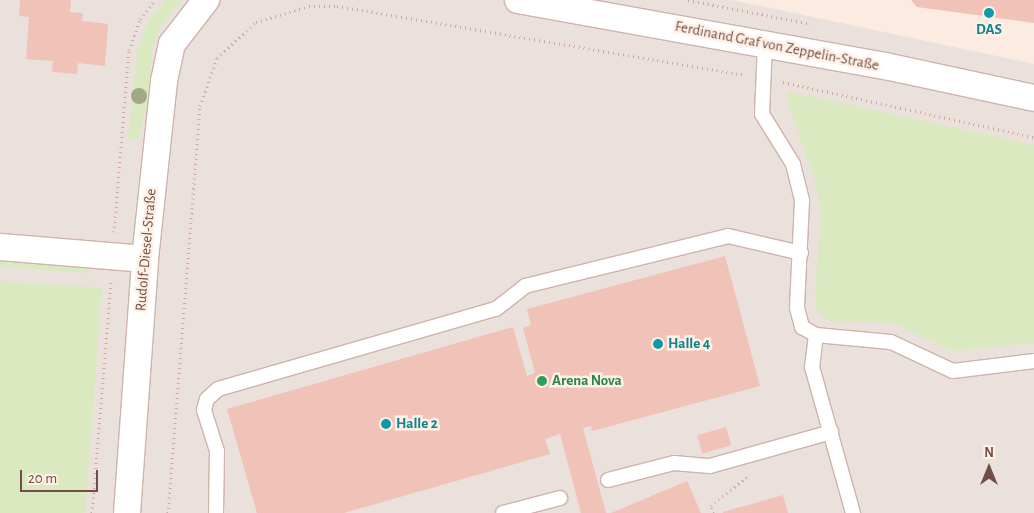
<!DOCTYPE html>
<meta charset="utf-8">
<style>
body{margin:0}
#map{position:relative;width:1034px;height:513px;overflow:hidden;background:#fcebe1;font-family:"Alegreya Sans",sans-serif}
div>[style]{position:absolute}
.industrial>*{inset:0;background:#eae0dc}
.green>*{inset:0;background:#dae9c0}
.building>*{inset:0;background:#f1c2b8;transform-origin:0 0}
.path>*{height:3px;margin-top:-1.5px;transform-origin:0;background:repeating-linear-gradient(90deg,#d5a59c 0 1px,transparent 0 5px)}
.roads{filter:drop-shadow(1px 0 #cfb3ab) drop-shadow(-1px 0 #cfb3ab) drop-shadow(0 1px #cfb3ab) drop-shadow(0 -1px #cfb3ab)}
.service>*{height:14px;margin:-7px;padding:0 7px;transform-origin:7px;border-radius:7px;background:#fff}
.minor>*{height:26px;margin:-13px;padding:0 13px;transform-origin:13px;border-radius:13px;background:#fff}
.trees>*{width:16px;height:16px;margin:-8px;border-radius:50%;background:#a2a987}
.dots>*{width:14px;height:14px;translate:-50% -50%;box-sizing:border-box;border:2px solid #fff0e6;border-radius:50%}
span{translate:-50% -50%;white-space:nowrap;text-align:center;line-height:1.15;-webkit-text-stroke:5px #fff0e6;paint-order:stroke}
.culture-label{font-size:15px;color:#0d838f;font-weight:700}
.left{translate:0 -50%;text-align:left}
.street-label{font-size:15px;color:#724e48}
.leisure-label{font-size:15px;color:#27864d;font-weight:700}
.north{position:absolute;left:964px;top:443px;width:50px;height:50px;-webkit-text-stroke:4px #fff0e6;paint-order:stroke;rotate:0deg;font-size:14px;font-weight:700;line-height:20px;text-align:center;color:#724e48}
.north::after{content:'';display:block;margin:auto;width:18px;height:22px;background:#724e48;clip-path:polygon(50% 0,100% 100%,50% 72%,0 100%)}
.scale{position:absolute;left:20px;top:470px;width:78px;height:22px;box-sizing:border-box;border:2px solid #724e48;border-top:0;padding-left:6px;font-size:15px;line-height:18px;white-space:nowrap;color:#724e48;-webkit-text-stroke:4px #fff0e6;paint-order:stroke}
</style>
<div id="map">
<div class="industrial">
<i style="clip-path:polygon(0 0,732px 0,1034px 64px,1034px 513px,0 513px)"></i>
</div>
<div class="green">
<i style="clip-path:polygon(165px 0,182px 0,160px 28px,152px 51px,148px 100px,138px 139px,128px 139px,137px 52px,147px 23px)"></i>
<i style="clip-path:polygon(788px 91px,1034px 145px,1034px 343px,952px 351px,895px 323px,830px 321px,817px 312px,815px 294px,821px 211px,816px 183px,786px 98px)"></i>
<i style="clip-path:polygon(0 261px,90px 268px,89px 273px,0 267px)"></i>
<i style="clip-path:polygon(0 281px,102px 288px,85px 513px,0 513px)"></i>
</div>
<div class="building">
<i style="clip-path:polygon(20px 0,71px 0,70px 12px,83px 13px,82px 21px,108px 24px,105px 66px,78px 63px,77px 74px,52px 72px,53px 61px,26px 59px,29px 17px,19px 16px)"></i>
<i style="clip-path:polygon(911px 0,1034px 0,1034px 23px,917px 7px)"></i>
<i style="clip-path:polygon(725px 256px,760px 386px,592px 431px,591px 426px,583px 428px,606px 513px,581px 513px,560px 434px,545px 439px,550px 454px,344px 513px,257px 513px,227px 409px,513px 327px,527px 376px,535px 373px,523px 328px,531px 325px,527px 309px)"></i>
<i style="left:726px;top:427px;width:19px;height:30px;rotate:74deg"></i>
<i style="clip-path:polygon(687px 481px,701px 513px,611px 513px)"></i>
<i style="clip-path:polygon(783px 495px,788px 513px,723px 513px,723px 512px)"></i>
</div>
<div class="path">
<i style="left:688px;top:0;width:125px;rotate:11deg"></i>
<i style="left:783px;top:82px;width:257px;rotate:12.4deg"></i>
<i style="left:114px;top:232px;width:183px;rotate:-85.3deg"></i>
<i style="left:129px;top:50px;width:33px;rotate:-70deg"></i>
<i style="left:140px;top:19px;width:24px;rotate:-52deg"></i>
<i style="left:92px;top:513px;width:233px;rotate:-85.3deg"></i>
<i style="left:168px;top:513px;width:408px;rotate:-85.5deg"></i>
<i style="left:200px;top:106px;width:51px;rotate:-70.5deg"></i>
<i style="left:217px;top:58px;width:53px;rotate:-42.7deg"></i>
<i style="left:256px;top:22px;width:55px;rotate:-16.8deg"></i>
<i style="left:309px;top:6px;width:28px"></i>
<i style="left:337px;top:6px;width:413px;rotate:9.6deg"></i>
<i style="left:713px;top:513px;width:7px;rotate:-106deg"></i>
<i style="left:711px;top:506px;width:46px;rotate:-38.9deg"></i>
</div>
<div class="roads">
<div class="service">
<i style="left:765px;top:43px;width:71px;rotate:92.4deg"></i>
<i style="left:762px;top:114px;width:59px;rotate:58.2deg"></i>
<i style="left:793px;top:164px;width:38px;rotate:76deg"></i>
<i style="left:802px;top:201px;width:107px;rotate:92.7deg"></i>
<i style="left:797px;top:308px;width:20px;rotate:75deg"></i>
<i style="left:802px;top:327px;width:16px;rotate:30deg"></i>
<i style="left:816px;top:335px;width:75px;rotate:5.3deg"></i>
<i style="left:891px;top:342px;width:68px;rotate:25.1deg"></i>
<i style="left:953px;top:371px;width:82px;rotate:-7deg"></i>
<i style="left:816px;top:335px;width:32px;rotate:97deg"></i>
<i style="left:812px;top:367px;width:152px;rotate:74.3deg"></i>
<i style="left:608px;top:480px;width:68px;rotate:-14.4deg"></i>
<i style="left:674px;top:463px;width:36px;rotate:5deg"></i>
<i style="left:710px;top:466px;width:126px;rotate:-15.7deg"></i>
<i style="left:216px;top:513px;width:62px;rotate:-89.1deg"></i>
<i style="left:217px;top:451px;width:43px;rotate:-107.6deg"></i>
<i style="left:204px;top:410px;width:11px;rotate:-75deg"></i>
<i style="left:207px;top:399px;width:15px;rotate:-42deg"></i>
<i style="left:218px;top:389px;width:289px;rotate:-16.1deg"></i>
<i style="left:496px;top:309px;width:37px;rotate:-38deg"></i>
<i style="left:525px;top:286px;width:209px;rotate:-13.8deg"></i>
<i style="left:728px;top:236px;width:75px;rotate:13.1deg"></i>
<i style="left:503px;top:513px;width:59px;rotate:-14.7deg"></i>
</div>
<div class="minor">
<i style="left:518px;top:0;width:373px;rotate:10.2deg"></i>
<i style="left:885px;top:66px;width:152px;rotate:12.1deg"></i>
<i style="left:0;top:247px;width:145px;rotate:4.7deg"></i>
<i style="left:127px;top:513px;width:255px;rotate:-85.9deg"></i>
<i style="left:145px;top:259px;width:179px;rotate:-83.9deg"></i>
<i style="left:164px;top:81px;width:38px;rotate:-78deg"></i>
<i style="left:172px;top:44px;width:56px;rotate:-52.3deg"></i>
</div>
</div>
<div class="trees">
<i style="left:139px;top:96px"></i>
</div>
<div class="dots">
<i style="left:989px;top:13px;background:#0f9aa8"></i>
<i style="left:658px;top:344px;background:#0f9aa8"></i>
<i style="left:542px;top:381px;background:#2e9e5b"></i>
<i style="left:386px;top:424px;background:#0f9aa8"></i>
</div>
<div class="culture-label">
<span style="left:989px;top:30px">DAS</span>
<span class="left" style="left:668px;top:344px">Halle 4</span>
<span class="left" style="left:396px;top:424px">Halle 2</span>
</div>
<div class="street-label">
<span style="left:777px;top:46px;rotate:11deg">Ferdinand Graf von Zeppelin-Straße</span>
<span style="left:146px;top:250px;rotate:-85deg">Rudolf-Diesel-Straße</span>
</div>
<div class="leisure-label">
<span class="left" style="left:552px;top:381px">Arena Nova</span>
</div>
<div class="north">N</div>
<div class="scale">20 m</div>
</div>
